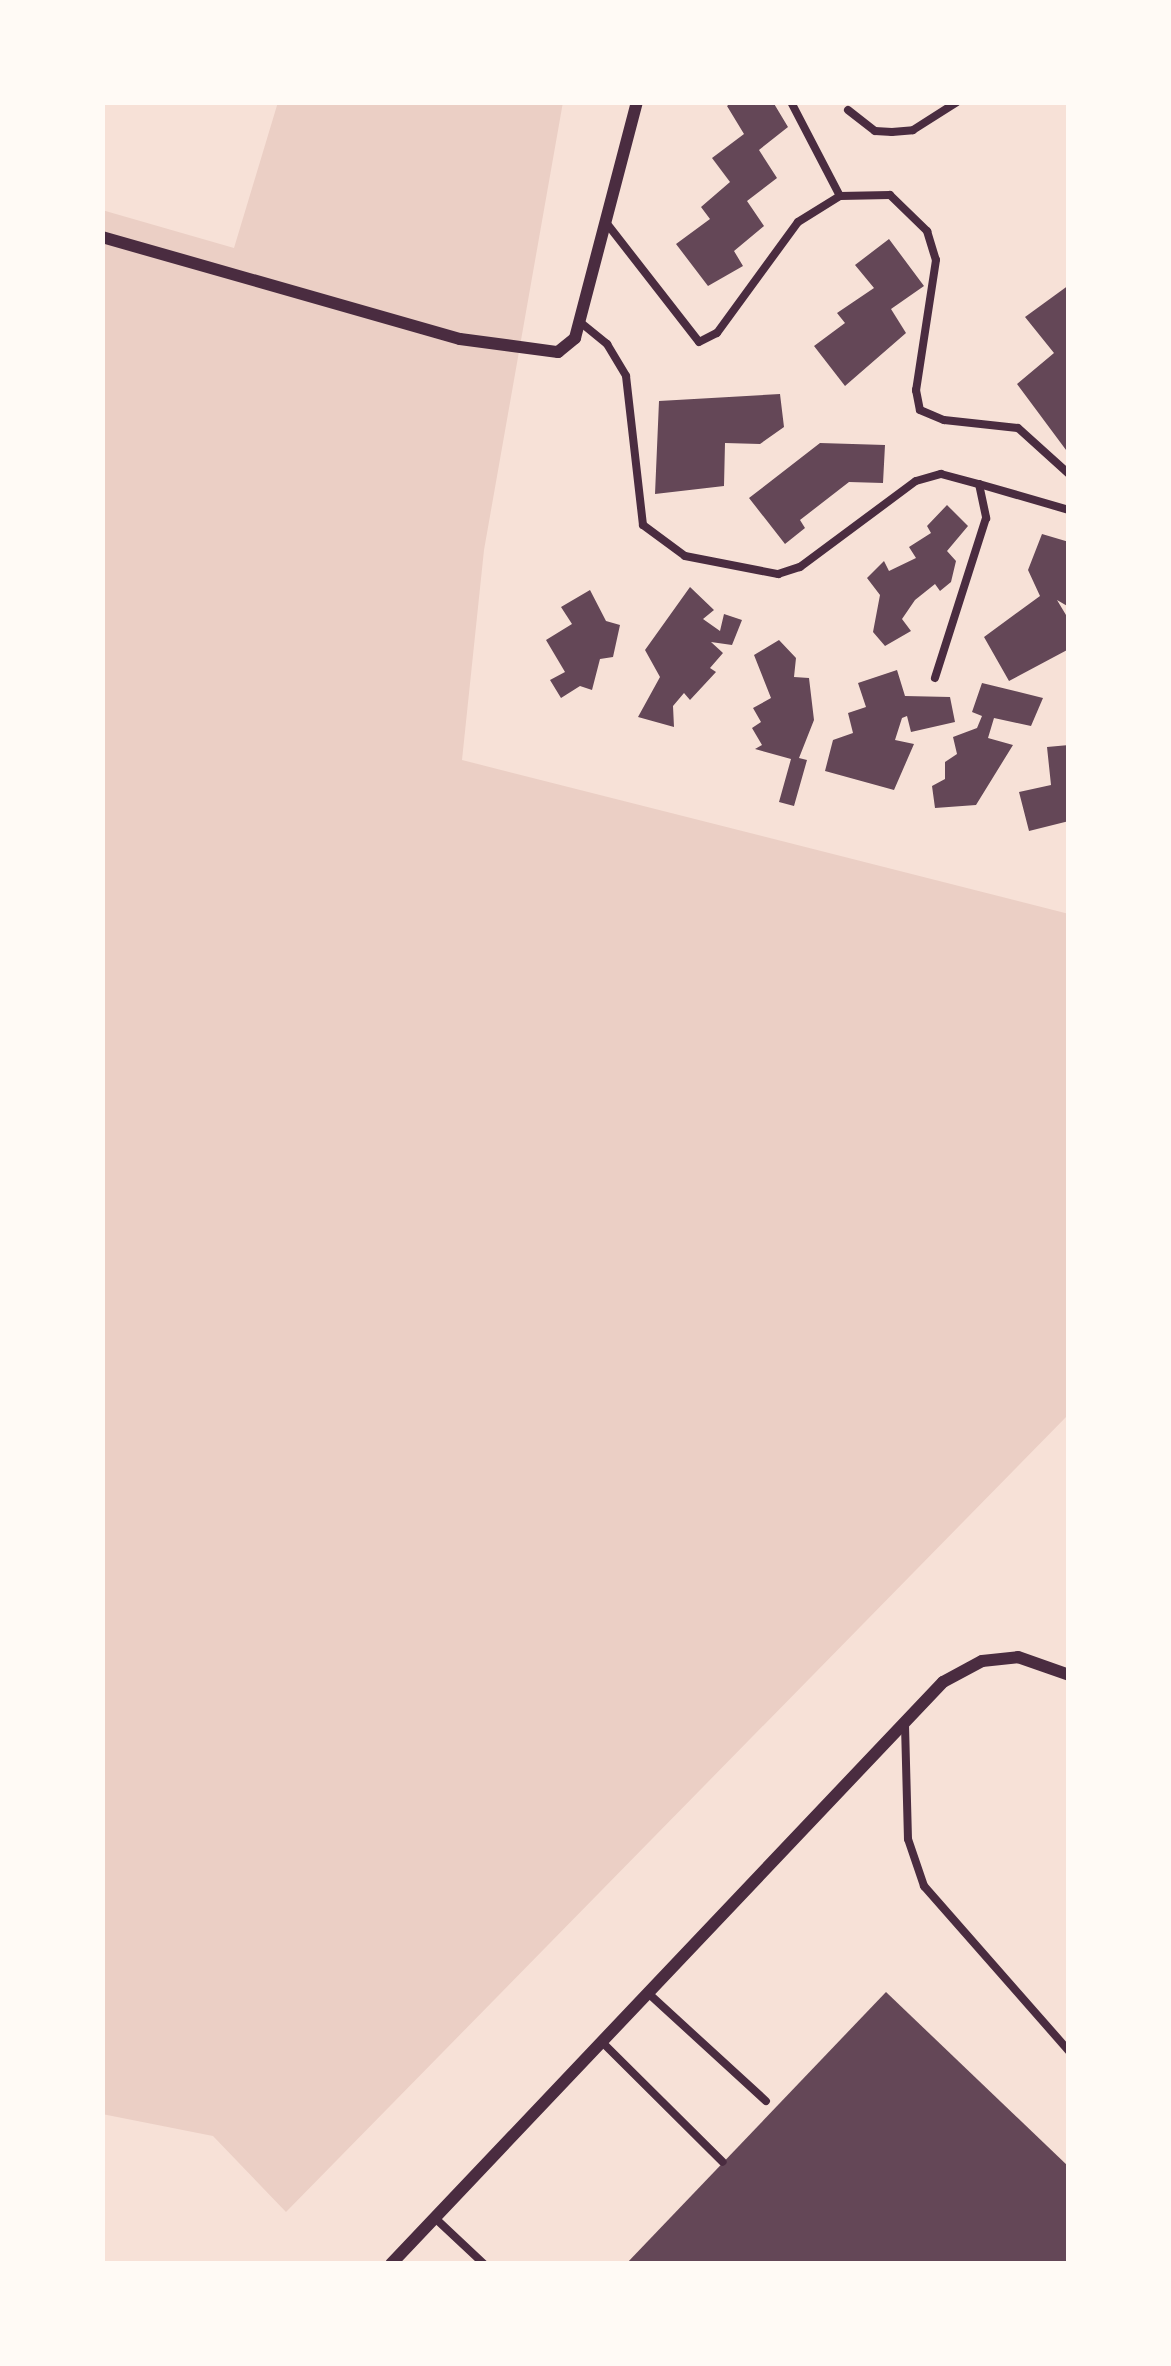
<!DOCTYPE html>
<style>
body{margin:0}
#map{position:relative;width:1171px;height:2366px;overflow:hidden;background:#f7e1d7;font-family:Poppins,sans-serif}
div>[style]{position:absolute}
.green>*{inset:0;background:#ebcfc5}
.building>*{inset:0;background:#644757}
.service>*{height:8px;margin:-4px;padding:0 4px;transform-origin:4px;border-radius:4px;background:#4a2c40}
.minor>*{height:12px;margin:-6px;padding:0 6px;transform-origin:6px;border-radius:6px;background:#4a2c40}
span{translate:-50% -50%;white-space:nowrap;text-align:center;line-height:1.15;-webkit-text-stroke:10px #fffaf5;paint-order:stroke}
.frame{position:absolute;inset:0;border:105px solid #fffaf5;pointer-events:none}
</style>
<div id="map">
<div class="green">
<i style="clip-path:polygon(278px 102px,563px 102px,484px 550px,462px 760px,1069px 914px,1069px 1414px,286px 2212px,213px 2136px,102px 2114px,102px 210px,234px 248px)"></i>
</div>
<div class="building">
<i style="clip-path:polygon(732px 102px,773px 102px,788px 127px,759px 150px,777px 178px,747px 201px,764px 226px,734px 251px,743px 266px,708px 286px,676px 244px,710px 219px,701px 207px,730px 182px,712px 158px,744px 134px,727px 106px)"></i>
<i style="clip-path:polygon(889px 239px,924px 286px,891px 309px,906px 333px,845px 386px,814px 346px,845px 323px,837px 313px,874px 288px,855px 265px)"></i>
<i style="clip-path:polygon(1069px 285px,1069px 454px,1017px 384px,1054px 353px,1025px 317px)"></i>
<i style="clip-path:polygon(780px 394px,784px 427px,760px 444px,725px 443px,724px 486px,655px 494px,659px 401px)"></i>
<i style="clip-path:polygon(820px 443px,885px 445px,883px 483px,849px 482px,800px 520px,805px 528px,785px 544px,749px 498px)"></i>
<i style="clip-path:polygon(947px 505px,968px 526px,947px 551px,956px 561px,951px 582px,940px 591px,935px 584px,915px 600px,902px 619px,911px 631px,885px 646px,873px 632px,880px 595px,867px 578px,884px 561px,889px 571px,916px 558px,909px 547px,931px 533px,927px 526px)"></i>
<i style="clip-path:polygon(1042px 534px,1069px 542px,1069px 607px,1057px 600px,1069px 620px,1069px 649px,1009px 681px,984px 637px,1040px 596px,1028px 570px)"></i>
<i style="clip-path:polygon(690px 587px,714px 610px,703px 619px,720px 631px,724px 614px,742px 620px,732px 645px,711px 642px,723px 653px,710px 668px,716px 672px,690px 700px,684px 693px,673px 706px,674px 727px,638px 717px,660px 677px,645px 650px)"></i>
<i style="clip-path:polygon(590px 590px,606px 621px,620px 625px,613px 657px,600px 659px,592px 690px,580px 686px,561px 698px,550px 680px,565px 672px,546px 640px,572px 624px,561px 607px)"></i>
<i style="clip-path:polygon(779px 640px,796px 658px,794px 677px,809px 678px,814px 720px,799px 758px,807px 760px,794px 806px,779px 802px,791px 759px,755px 749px,762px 745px,752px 728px,761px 722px,753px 708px,771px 698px,754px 655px)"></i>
<i style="clip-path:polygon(897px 670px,905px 696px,950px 697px,955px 722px,911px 732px,907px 716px,902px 718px,895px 740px,914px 744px,894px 790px,825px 771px,833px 740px,853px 733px,848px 713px,866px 707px,858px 683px)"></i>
<i style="clip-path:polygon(982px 683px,1043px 698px,1031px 726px,994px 718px,988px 738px,1013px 745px,976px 805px,935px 808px,932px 786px,945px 779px,945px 762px,957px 754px,953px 737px,977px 728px,982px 716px,972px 712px)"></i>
<i style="clip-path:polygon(1069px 745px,1069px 821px,1029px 831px,1019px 792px,1051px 785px,1047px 747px)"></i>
<i style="clip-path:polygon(886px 1992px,1069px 2167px,1069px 2264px,626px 2264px)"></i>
</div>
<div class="service">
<i style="left:791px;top:102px;width:106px;rotate:62.5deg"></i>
<i style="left:848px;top:110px;width:34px;rotate:38deg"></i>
<i style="left:875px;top:131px;width:17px;rotate:3deg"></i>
<i style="left:892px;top:132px;width:21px;rotate:-5deg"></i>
<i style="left:913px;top:130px;width:52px;rotate:-32.5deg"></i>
<i style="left:608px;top:225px;width:148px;rotate:52.1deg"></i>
<i style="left:699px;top:342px;width:20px;rotate:-27deg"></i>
<i style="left:717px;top:333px;width:137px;rotate:-53.9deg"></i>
<i style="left:798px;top:222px;width:49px;rotate:-31.8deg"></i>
<i style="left:840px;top:196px;width:50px;rotate:-1.1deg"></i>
<i style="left:890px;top:195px;width:52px;rotate:44.2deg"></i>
<i style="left:927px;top:231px;width:30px;rotate:73deg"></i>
<i style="left:936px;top:260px;width:132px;rotate:98.7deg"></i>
<i style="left:916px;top:390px;width:20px;rotate:79deg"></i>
<i style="left:920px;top:410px;width:26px;rotate:23deg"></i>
<i style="left:944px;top:420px;width:74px;rotate:6.2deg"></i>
<i style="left:1018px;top:428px;width:69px;rotate:42deg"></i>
<i style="left:580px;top:322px;width:35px;rotate:39deg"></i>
<i style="left:607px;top:344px;width:37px;rotate:59deg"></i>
<i style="left:626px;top:376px;width:150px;rotate:83.5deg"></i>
<i style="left:643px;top:525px;width:52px;rotate:36.4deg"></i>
<i style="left:685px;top:556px;width:95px;rotate:11deg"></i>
<i style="left:778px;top:574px;width:23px;rotate:-18deg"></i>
<i style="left:800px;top:567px;width:144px;rotate:-36.6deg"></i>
<i style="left:916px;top:481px;width:26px;rotate:-16deg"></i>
<i style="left:941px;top:474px;width:39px;rotate:15deg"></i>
<i style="left:979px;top:484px;width:35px;rotate:78deg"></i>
<i style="left:986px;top:518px;width:168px;rotate:107.7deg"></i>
<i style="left:979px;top:484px;width:94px;rotate:16.1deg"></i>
<i style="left:905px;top:1725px;width:114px;rotate:88.5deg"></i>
<i style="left:908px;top:1839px;width:50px;rotate:71.2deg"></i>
<i style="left:924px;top:1886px;width:220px;rotate:48.7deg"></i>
<i style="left:648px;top:1993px;width:160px;rotate:42.5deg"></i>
<i style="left:602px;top:2042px;width:170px;rotate:44.8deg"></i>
<i style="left:436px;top:2219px;width:66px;rotate:43.2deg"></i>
</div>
<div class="minor">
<i style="left:102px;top:237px;width:372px;rotate:15.9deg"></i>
<i style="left:460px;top:339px;width:99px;rotate:7.6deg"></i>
<i style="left:558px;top:352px;width:22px;rotate:-39deg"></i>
<i style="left:575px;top:338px;width:244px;rotate:-75.3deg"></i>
<i style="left:391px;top:2264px;width:802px;rotate:-46.52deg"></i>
<i style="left:943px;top:1682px;width:44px;rotate:-28.3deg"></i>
<i style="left:982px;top:1661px;width:36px;rotate:-6deg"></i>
<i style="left:1018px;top:1657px;width:54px;rotate:19.4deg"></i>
</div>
<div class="frame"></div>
</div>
